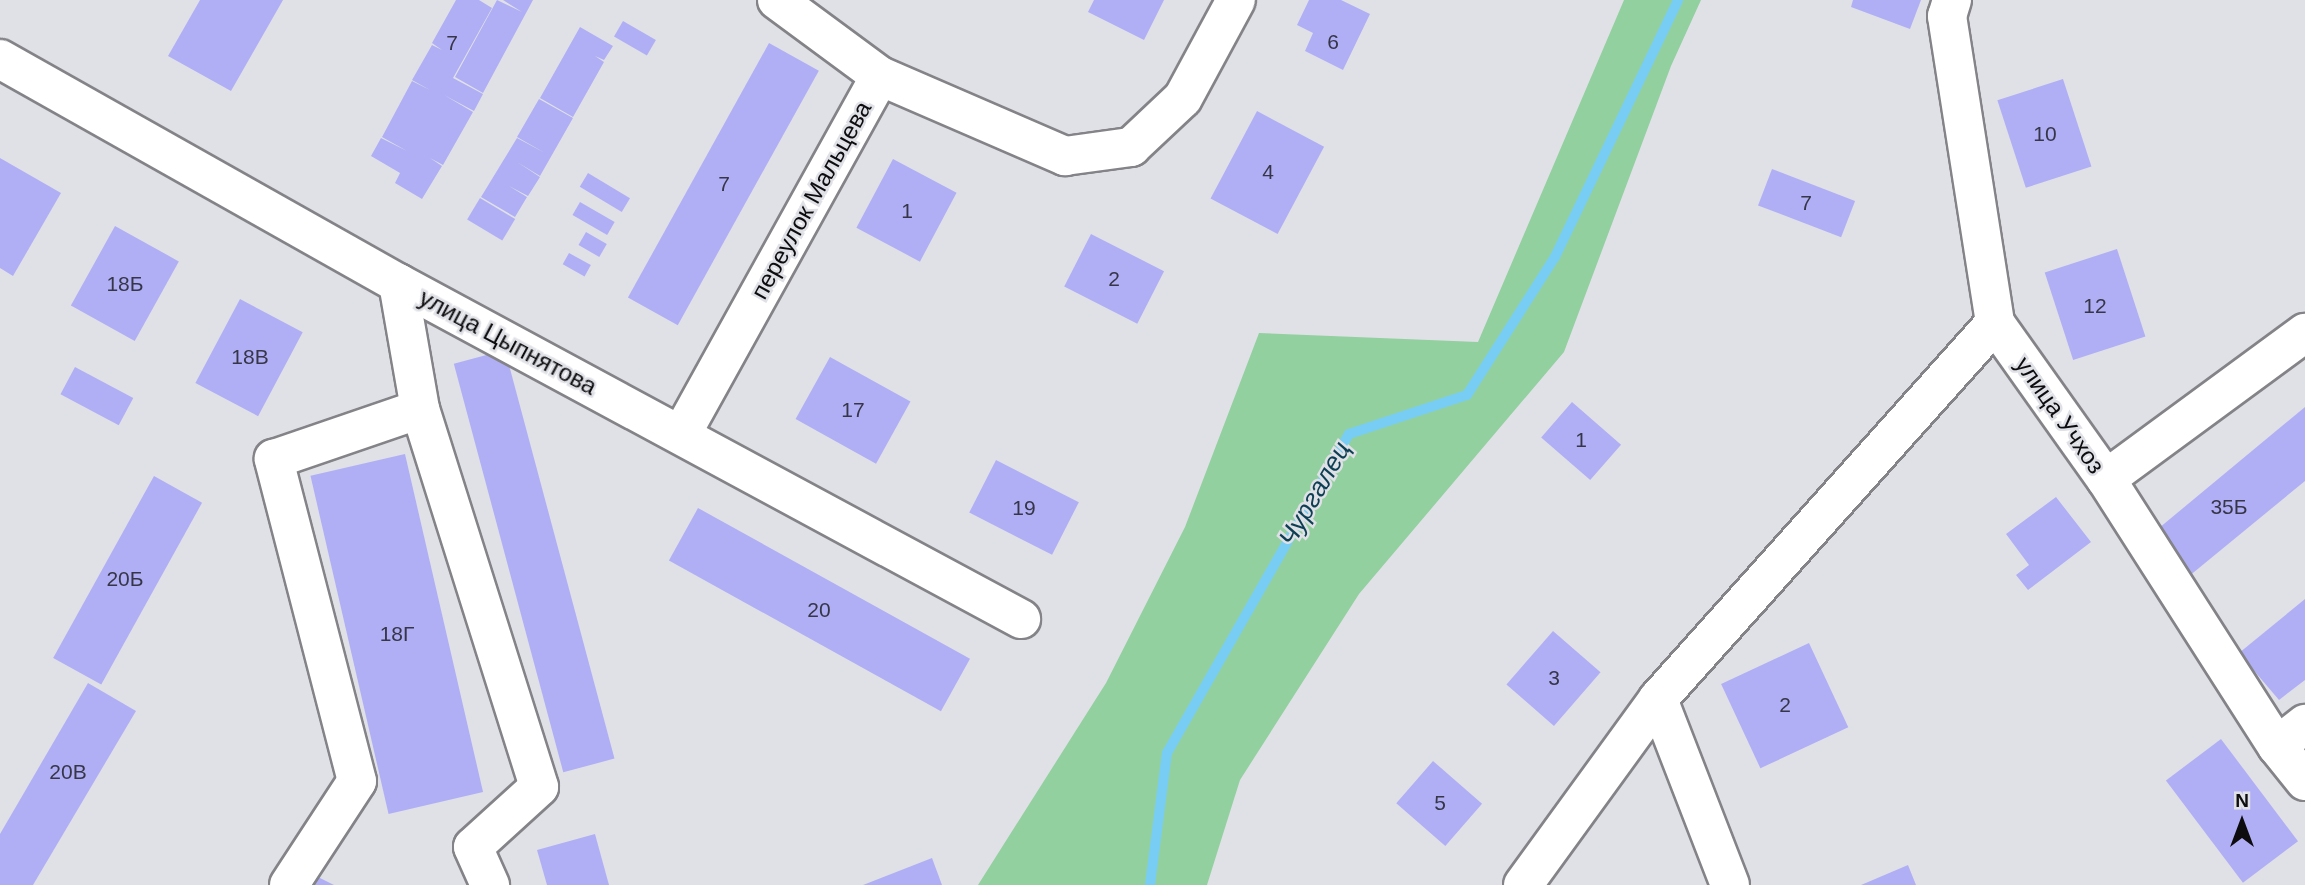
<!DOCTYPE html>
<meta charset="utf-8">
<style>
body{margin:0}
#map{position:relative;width:2305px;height:885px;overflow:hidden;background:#e0e1e6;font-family:Arial,sans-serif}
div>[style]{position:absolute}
.green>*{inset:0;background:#93d09f}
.stream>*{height:10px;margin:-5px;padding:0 5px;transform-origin:5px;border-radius:5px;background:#78cdf4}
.building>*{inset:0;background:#b0aff5;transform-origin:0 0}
.roads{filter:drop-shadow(2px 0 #838388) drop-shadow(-2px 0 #838388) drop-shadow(0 2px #838388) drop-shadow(0 -2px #838388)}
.minor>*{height:38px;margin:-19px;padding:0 19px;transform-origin:19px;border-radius:19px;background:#fff}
span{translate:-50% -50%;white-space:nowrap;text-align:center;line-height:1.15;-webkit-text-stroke:5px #e0e1e6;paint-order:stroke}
.number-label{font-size:21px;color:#363648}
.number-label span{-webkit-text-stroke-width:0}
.street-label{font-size:24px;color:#0d0d0f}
.water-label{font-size:26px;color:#0c3f53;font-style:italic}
.north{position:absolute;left:2207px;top:787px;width:70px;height:70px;-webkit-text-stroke:5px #e0e1e6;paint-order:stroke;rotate:0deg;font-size:19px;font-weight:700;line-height:28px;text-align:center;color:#0d0d0f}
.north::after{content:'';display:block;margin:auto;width:24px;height:32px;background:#0d0d0f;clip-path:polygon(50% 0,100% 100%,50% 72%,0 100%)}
</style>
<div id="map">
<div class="green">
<i style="clip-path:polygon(1624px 0,1701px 0,1671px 66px,1564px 352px,1359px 594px,1240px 780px,1207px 885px,978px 885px,1106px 683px,1185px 527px,1259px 333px,1478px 342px)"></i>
</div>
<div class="stream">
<i style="left:1150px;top:885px;width:133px;rotate:-82.7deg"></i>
<i style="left:1167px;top:753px;width:367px;rotate:-60.3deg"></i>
<i style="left:1349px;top:434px;width:124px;rotate:-18.3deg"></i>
<i style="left:1467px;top:395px;width:164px;rotate:-57.5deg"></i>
<i style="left:1555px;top:257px;width:285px;rotate:-64.4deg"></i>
</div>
<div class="building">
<i style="clip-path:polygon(200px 0,283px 0,231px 91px,168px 56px)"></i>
<i style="clip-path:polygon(456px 0,479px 0,492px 8px,453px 78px,483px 94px,474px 111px,444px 95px,473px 112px,443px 165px,430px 158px,442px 166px,422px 199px,395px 183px,400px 173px,371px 156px,381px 138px,407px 151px,382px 137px,412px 81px,430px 90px,412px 80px,432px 45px,442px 50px,432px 43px)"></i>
<i style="clip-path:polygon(497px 0,522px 12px,503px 0,533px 0,483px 93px,455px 77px)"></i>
<i style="clip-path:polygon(1094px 0,1164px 0,1144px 40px,1088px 12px)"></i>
<i style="clip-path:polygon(1309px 0,1341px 0,1370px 14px,1343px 70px,1305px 51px,1313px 33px,1297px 25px)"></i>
<i style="clip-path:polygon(1853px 0,1921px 0,1910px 29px,1851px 7px)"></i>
<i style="left:623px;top:21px;width:38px;height:18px;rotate:30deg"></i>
<i style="clip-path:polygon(580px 27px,613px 46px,604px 60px,595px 56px,604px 62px,573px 117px,540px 98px)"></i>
<i style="left:769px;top:43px;width:57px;height:291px;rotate:29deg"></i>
<i style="left:2063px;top:79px;width:92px;height:69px;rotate:72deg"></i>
<i style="clip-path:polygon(539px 99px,573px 118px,540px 176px,517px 162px,540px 177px,528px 196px,509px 186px,527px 197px,515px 217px,481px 197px,517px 138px,545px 153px,517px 137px)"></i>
<i style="left:1257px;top:111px;width:76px;height:99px;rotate:28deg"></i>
<i style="clip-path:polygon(0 158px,61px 193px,13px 276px,0 268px)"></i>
<i style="left:893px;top:159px;width:72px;height:78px;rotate:28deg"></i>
<i style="left:1772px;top:169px;width:89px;height:39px;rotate:21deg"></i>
<i style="left:588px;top:173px;width:49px;height:16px;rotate:31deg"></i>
<i style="left:480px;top:198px;width:41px;height:25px;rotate:31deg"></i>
<i style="left:580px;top:202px;width:40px;height:15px;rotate:30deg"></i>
<i style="left:115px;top:226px;width:73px;height:91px;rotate:29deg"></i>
<i style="left:586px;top:232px;width:24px;height:15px;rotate:30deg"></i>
<i style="left:1091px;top:234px;width:82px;height:59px;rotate:27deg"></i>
<i style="left:2117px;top:249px;width:92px;height:76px;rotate:72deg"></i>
<i style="left:569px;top:253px;width:25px;height:13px;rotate:29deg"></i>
<i style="left:240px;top:299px;width:71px;height:95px;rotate:28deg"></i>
<i style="left:505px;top:350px;width:423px;height:53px;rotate:75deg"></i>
<i style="left:830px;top:357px;width:92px;height:71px;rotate:29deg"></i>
<i style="left:75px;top:367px;width:66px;height:31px;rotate:28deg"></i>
<i style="left:1572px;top:402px;width:65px;height:47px;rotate:41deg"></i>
<i style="clip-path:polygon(2305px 407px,2305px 481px,2188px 577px,2153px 533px)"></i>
<i style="left:405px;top:454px;width:347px;height:97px;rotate:77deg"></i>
<i style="left:996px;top:460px;width:93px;height:59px;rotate:27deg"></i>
<i style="left:154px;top:476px;width:55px;height:208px;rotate:29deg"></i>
<i style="clip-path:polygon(2056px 497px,2091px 542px,2028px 590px,2016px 575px,2029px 565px,2006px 534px)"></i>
<i style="left:698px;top:508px;width:311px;height:60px;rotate:29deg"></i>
<i style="clip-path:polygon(2305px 599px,2305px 680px,2279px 700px,2239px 653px)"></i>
<i style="left:1553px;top:631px;width:63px;height:71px;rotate:41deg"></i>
<i style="left:1809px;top:643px;width:93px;height:97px;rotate:65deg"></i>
<i style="clip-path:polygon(88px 683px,136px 711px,33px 885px,0 885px,0 834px)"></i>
<i style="left:2221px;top:739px;width:128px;height:69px;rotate:53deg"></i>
<i style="left:1433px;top:761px;width:65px;height:56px;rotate:41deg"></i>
<i style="clip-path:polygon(595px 834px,609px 885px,547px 885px,537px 850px)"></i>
<i style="clip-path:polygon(932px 858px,942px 885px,863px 885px)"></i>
<i style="clip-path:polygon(1908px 865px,1916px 885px,1861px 885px)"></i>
<i style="clip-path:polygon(318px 877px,334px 885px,313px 885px)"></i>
</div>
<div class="roads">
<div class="minor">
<i style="left:1952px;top:0;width:17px;rotate:107deg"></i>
<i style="left:1947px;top:16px;width:311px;rotate:81.1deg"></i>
<i style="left:1995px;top:323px;width:191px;rotate:54.6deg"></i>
<i style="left:2106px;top:479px;width:317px;rotate:57.4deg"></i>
<i style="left:2277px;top:746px;width:45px;rotate:51.3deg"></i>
<i style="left:0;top:59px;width:457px;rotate:29.4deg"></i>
<i style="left:398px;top:283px;width:708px;rotate:28.34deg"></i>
<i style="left:880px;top:76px;width:202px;rotate:23.4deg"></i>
<i style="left:1065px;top:156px;width:67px;rotate:-7.8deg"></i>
<i style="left:1131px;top:147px;width:71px;rotate:-43.3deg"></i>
<i style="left:1183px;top:98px;width:111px;rotate:-61.6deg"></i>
<i style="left:398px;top:283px;width:128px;rotate:80.1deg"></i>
<i style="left:420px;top:409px;width:396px;rotate:72.5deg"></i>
<i style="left:539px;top:787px;width:89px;rotate:137.7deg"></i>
<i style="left:473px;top:847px;width:42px;rotate:65.9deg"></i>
<i style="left:681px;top:435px;width:410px;rotate:-61deg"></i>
<i style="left:880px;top:76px;width:128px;rotate:-143.6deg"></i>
<i style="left:2106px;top:479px;width:247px;rotate:-36.3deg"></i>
<i style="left:1658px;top:699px;width:199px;rotate:68.8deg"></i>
<i style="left:2277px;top:746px;width:36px;rotate:-38deg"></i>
<i style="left:289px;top:885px;width:124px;rotate:-56.8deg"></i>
<i style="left:357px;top:781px;width:333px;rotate:-104.5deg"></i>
<i style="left:274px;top:459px;width:154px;rotate:-18.9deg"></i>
<i style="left:1523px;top:885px;width:230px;rotate:-54deg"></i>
<i style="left:1658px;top:699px;width:505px;rotate:-48.13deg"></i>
</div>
</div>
<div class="number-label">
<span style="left:1333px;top:42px">6</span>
<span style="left:452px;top:43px">7</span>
<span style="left:2045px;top:134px">10</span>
<span style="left:1268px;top:172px">4</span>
<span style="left:724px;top:184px">7</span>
<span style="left:1806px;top:203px">7</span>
<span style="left:907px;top:211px">1</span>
<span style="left:1114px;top:279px">2</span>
<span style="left:125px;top:284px">18Б</span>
<span style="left:2095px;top:306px">12</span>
<span style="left:250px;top:357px">18В</span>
<span style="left:853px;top:410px">17</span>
<span style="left:1581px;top:440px">1</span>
<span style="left:2229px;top:507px">35Б</span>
<span style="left:1024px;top:508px">19</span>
<span style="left:125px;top:579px">20Б</span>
<span style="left:819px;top:610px">20</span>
<span style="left:397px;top:634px">18Г</span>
<span style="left:1554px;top:678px">3</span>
<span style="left:1785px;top:705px">2</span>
<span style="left:68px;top:772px">20В</span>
<span style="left:1440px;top:803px">5</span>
</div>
<div class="street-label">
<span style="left:811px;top:200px;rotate:-61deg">переулок Мальцева</span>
<span style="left:508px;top:342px;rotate:28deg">улица Цыпнятова</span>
<span style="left:2060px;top:415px;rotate:55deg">улица Учхоз</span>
</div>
<div class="water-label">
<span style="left:1315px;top:494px;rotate:-60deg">Чургалец</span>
</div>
<div class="north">N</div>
</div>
